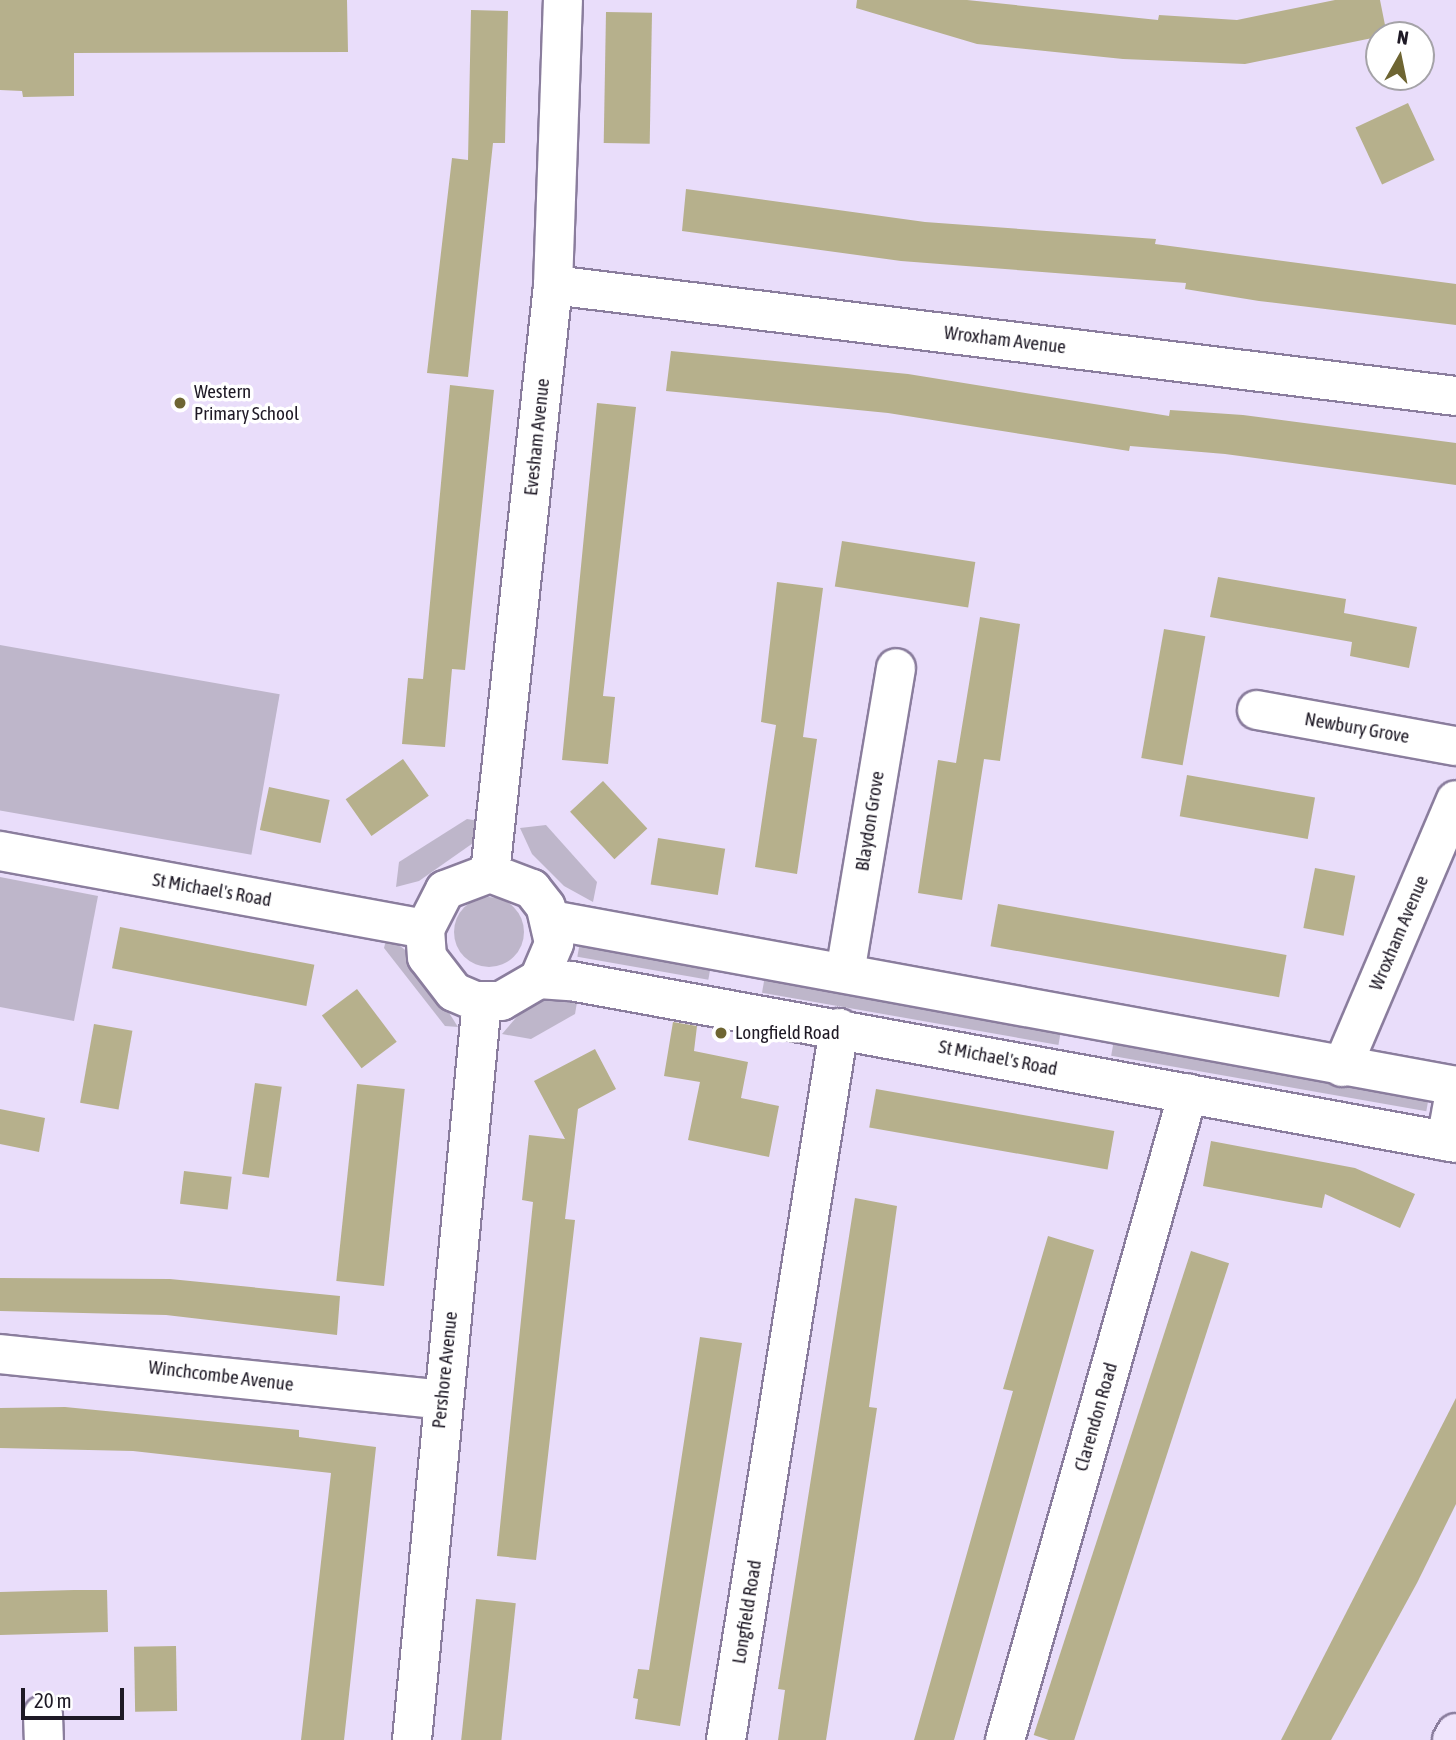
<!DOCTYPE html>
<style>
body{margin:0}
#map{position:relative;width:1456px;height:1740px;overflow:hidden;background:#e9ddfa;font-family:"Asap Condensed",sans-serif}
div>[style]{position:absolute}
.green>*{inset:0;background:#beb6ca;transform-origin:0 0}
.round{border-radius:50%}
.building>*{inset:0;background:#b6b08c;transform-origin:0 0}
.roads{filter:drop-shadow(2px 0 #8a7d9d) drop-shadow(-2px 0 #8a7d9d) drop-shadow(0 2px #8a7d9d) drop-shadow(0 -2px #8a7d9d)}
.street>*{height:38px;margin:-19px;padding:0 19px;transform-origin:19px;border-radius:19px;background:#fff}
.secondary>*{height:38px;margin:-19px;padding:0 19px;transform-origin:19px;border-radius:19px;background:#efe4fc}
.dots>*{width:19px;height:19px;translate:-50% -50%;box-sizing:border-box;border:4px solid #fff;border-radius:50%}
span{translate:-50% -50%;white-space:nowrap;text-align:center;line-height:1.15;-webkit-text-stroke:7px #fff;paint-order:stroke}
.street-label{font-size:19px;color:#1e1925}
.poi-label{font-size:19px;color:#1e1925}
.left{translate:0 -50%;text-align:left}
.north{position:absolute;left:1365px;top:21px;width:70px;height:70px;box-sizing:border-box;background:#fff;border:2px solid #a5a3a8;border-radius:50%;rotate:9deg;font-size:19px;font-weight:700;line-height:28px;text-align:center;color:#1e1925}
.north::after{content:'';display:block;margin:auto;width:24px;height:32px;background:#6e6532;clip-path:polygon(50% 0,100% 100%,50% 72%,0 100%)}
.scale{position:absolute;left:21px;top:1688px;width:103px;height:32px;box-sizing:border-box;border:4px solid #1e1925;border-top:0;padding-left:9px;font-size:21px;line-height:24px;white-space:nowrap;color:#1e1925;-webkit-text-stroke:5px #fff;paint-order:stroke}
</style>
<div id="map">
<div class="green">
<i style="left:0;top:645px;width:284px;height:163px;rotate:10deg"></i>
<i style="clip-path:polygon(467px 819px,485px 822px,476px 841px,419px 881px,396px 887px,399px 862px)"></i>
<i style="clip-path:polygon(546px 825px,597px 882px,593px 902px,564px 886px,532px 854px,520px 828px)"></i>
<i style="clip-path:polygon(0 877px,98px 896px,74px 1021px,0 1007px)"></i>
<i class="round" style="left:454px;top:897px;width:70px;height:70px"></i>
<i style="clip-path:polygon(387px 936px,413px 956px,458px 1027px,445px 1026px,384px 948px)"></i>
<i style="left:581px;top:936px;width:133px;height:21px;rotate:10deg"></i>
<i style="left:766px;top:970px;width:301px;height:23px;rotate:10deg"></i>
<i style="clip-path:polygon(579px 991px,575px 1014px,531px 1039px,502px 1034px,533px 998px)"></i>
<i style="left:1115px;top:1034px;width:320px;height:22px;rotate:10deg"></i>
</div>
<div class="building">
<i style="clip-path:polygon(0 0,347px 0,348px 52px,74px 53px,74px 96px,23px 97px,22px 91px,0 90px)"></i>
<i style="clip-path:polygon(857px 0,967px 0,1158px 20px,1159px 15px,1237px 20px,1335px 0,1380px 0,1387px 35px,1245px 64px,1123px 59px,977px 44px,856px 8px)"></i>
<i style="clip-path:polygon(471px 10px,508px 11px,505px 143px,493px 143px,468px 377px,427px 373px,452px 158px,468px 160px)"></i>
<i style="left:606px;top:12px;width:46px;height:131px;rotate:1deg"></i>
<i style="left:1408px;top:103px;width:63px;height:58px;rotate:65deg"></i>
<i style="clip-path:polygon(686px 189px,925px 222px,1156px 239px,1155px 244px,1456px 284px,1456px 325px,1259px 301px,1185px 289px,1186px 283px,901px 261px,682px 231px)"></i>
<i style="clip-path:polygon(671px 351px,908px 374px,1169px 416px,1170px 410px,1243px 415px,1456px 443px,1456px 485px,1225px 454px,1130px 446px,1129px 451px,888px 413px,666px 391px)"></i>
<i style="clip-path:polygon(450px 385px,494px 390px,465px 670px,452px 669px,445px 747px,402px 744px,408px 678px,423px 679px)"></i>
<i style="clip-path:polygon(597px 403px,636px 407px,603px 696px,615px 697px,608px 764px,562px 760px)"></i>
<i style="left:842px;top:541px;width:135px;height:46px;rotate:9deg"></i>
<i style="clip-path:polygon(1218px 577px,1346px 599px,1344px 613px,1417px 627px,1409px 668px,1350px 656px,1352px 642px,1210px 617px)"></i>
<i style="clip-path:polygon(777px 582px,823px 588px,803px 737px,817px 739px,797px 874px,755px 867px,776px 725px,761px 722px)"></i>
<i style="clip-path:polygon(980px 617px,1020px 624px,1000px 761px,984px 759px,962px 900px,918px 893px,938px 760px,956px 763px)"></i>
<i style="left:1164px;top:629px;width:42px;height:131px;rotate:10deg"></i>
<i style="left:403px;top:759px;width:45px;height:70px;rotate:55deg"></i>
<i style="left:1187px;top:775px;width:130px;height:42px;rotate:10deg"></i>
<i style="left:603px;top:781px;width:65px;height:45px;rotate:47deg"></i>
<i style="left:269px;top:787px;width:62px;height:44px;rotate:12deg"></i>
<i style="left:658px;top:838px;width:68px;height:47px;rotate:9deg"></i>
<i style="left:1315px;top:868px;width:41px;height:61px;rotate:11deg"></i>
<i style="left:998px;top:904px;width:293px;height:43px;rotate:10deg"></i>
<i style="left:120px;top:927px;width:198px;height:42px;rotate:11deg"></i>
<i style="left:357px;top:989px;width:66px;height:44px;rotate:53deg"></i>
<i style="clip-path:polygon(673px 1022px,697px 1026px,694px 1051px,748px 1062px,741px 1098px,779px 1106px,769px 1157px,688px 1140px,700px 1082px,664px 1076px)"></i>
<i style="left:94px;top:1024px;width:39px;height:80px;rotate:10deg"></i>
<i style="clip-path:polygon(595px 1049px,616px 1089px,578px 1109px,565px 1219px,575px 1220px,536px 1560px,497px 1556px,533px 1202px,522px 1200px,529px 1135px,565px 1139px,534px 1081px)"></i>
<i style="left:255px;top:1083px;width:27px;height:92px;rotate:8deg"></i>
<i style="left:357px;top:1084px;width:48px;height:198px;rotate:6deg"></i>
<i style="left:876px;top:1089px;width:242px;height:39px;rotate:10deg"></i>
<i style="clip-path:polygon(0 1109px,45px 1118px,39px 1152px,0 1144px)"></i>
<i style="clip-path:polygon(1211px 1141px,1355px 1168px,1415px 1194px,1400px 1228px,1325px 1194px,1322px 1208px,1203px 1186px)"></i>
<i style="left:184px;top:1171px;width:48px;height:33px;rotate:7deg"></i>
<i style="clip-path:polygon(855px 1198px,897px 1206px,869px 1407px,877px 1408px,826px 1740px,778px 1740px,785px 1690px,778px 1689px)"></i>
<i style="clip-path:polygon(1048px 1236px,1094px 1250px,954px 1740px,914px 1740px,1013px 1391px,1003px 1389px)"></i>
<i style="left:1191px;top:1251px;width:40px;height:509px;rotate:18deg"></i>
<i style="clip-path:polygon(0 1278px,170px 1279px,340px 1296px,337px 1335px,166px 1315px,0 1311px)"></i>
<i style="clip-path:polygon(700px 1337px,742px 1343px,680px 1726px,635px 1719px,638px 1699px,633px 1698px,638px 1669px,649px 1670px)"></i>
<i style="clip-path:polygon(1456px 1398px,1456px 1504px,1417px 1583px,1331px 1740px,1281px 1740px)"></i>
<i style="clip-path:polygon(65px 1407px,299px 1430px,299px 1437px,376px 1447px,344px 1740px,301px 1740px,331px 1473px,133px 1451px,0 1448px,0 1408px)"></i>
<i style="clip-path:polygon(74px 1590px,107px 1590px,108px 1632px,0 1635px,0 1592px)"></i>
<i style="left:476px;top:1599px;width:40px;height:142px;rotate:6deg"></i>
<i style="left:176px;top:1646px;width:65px;height:42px;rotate:89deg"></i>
</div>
<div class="roads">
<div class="street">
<i style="left:553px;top:285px;width:910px;rotate:7.01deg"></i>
<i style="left:1257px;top:710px;width:202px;rotate:10.3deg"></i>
<i style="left:0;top:851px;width:432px;rotate:10.4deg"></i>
<i style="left:490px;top:873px;width:591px;rotate:-83.88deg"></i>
<i style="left:553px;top:285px;width:285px;rotate:-88deg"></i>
<i style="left:551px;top:920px;width:920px;rotate:10.39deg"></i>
<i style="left:1456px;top:1086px;width:56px;rotate:100.3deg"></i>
<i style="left:845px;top:973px;width:309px;rotate:-80.5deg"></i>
<i style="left:539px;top:979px;width:39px;rotate:-67deg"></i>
<i style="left:554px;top:943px;width:37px;rotate:-103deg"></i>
<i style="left:546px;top:907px;width:23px;rotate:-128deg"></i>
<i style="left:532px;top:889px;width:45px;rotate:-159.1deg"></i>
<i style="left:490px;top:873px;width:48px;rotate:159.3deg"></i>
<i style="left:445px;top:890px;width:44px;rotate:117.1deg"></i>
<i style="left:425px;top:929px;width:28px;rotate:86deg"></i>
<i style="left:427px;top:957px;width:44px;rotate:52.4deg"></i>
<i style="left:454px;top:992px;width:23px;rotate:23deg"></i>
<i style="left:475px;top:1001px;width:26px"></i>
<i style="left:501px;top:1001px;width:44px;rotate:-30.1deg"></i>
<i style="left:539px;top:979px;width:32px;rotate:4deg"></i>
<i style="left:571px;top:981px;width:900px;rotate:10.37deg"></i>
<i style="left:1342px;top:1067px;width:290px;rotate:-66.9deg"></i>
<i style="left:0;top:1354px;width:444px;rotate:5.9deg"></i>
<i style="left:43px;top:1715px;width:25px;rotate:88deg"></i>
<i style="left:412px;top:1740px;width:742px;rotate:-84.59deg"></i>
<i style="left:726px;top:1740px;width:721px;rotate:-80.98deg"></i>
<i style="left:1005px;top:1740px;width:672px;rotate:-74.21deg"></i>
</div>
<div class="secondary">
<i style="left:1452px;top:1740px;width:8px;rotate:-60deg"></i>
</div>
</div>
<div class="dots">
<i style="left:180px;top:403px;background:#6e6532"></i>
<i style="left:721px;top:1033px;background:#6e6532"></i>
</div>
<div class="street-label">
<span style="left:1005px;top:340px;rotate:7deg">Wroxham Avenue</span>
<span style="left:537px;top:437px;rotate:-84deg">Evesham Avenue</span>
<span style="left:1357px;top:728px;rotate:10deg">Newbury Grove</span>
<span style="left:870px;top:821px;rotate:-81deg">Blaydon Grove</span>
<span style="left:212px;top:890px;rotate:10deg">St Michael's Road</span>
<span style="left:1399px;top:933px;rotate:-67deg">Wroxham Avenue</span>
<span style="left:998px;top:1058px;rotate:11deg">St Michael's Road</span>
<span style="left:445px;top:1370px;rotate:-84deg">Pershore Avenue</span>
<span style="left:221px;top:1376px;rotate:7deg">Winchcombe Avenue</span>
<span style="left:1096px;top:1417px;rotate:-74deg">Clarendon Road</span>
<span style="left:747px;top:1612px;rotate:-81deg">Longfield Road</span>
</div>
<div class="poi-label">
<span class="left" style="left:194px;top:403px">Western<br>Primary School</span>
<span class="left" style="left:735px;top:1033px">Longfield Road</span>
</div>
<div class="north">N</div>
<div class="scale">20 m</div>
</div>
